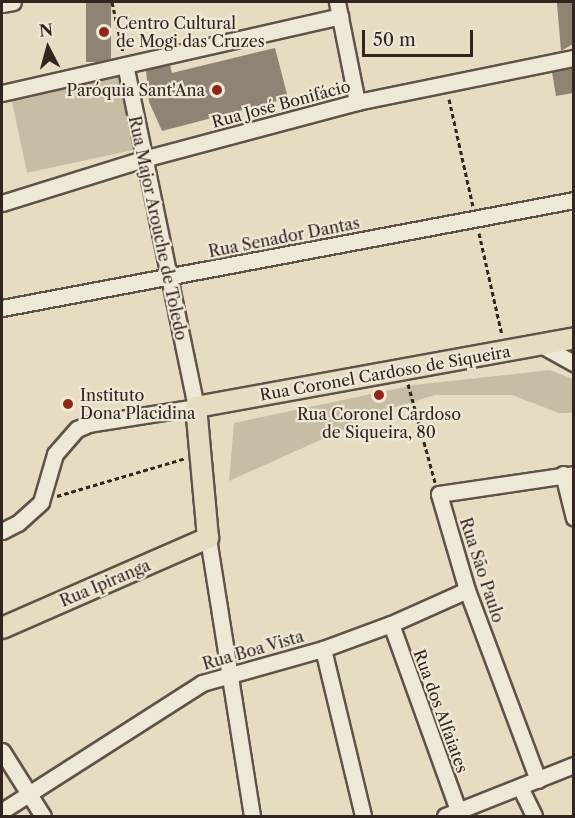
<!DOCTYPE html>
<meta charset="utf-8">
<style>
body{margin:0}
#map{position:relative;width:575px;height:818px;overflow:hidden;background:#e5dcc1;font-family:"Libre Caslon Text",serif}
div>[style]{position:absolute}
.green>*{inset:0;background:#c7bda5;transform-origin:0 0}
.building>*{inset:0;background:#8f8473;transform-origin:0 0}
.path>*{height:3px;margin-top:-1.5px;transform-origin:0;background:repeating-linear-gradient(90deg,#32241f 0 4.5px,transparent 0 7.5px)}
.roads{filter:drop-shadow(2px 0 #5f5248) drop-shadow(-2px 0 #5f5248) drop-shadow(0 2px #5f5248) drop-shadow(0 -2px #5f5248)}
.minor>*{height:15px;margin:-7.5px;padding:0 7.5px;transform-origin:7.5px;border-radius:7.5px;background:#eee8d7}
.major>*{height:20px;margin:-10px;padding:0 10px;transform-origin:10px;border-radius:10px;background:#e5dcc1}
.dots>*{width:16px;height:16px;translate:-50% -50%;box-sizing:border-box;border:3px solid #eee8d7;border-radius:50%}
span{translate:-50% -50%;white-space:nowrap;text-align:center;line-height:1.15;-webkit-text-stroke:4.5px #eee8d7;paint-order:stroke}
.poi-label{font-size:16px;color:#32241f}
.left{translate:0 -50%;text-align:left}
.right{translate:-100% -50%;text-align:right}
.street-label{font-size:16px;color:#32241f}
.frame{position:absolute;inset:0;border:3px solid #32241f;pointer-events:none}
.north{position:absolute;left:18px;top:18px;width:60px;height:60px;-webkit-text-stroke:4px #eee8d7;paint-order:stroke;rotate:354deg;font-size:16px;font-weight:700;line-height:24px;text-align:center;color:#32241f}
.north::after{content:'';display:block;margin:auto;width:21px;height:27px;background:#32241f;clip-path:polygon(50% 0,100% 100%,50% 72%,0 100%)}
.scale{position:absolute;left:362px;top:30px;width:111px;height:27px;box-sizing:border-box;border:3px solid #32241f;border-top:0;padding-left:8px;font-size:18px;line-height:21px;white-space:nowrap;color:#32241f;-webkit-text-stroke:4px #eee8d7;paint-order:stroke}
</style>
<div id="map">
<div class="green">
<i style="left:121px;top:76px;width:75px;height:112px;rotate:78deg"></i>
<i style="clip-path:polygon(550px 370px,573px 379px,573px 413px,559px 413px,512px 395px,435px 395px,389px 409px,229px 481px,234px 423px,414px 385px)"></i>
</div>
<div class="building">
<i style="left:86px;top:2px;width:25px;height:60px"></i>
<i style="clip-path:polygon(573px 2px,573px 44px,561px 51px,557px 3px)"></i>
<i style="clip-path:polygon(275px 48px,288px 98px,162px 131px,149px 102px,146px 70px,170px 65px,172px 73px)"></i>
<i style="clip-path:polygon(573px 68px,573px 93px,556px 96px,552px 72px)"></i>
</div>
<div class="path">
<i style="left:112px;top:2px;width:51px;rotate:77.6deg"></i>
<i style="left:449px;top:99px;width:110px;rotate:77.4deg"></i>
<i style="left:479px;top:233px;width:105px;rotate:77.3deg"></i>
<i style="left:408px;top:384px;width:102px;rotate:74.6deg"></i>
<i style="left:57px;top:496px;width:134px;rotate:-16.4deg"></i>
</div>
<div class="roads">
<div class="minor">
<i style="left:337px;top:2px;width:102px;rotate:78.7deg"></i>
<i style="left:2px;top:4px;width:11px;rotate:-10deg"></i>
<i style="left:2px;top:93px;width:347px;rotate:-12.8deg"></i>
<i style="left:2px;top:203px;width:148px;rotate:-17.3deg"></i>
<i style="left:143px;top:159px;width:221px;rotate:-14.9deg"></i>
<i style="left:357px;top:102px;width:221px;rotate:-11.5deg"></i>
<i style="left:2px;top:308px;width:582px;rotate:-10.69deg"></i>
<i style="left:541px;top:345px;width:38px;rotate:29deg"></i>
<i style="left:563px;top:474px;width:45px;rotate:76deg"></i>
<i style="left:2px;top:531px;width:18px;rotate:-27deg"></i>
<i style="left:18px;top:523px;width:31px;rotate:-42deg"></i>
<i style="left:41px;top:502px;width:50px;rotate:-73.7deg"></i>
<i style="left:55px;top:454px;width:33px;rotate:-49deg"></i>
<i style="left:77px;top:429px;width:13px;rotate:-23deg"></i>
<i style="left:89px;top:424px;width:108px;rotate:-9deg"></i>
<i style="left:196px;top:407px;width:349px;rotate:-101.7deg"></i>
<i style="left:208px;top:538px;width:281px;rotate:81deg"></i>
<i style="left:391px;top:624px;width:198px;rotate:70.2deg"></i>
<i style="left:323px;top:649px;width:172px;rotate:76.5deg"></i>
<i style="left:2px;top:751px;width:77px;rotate:57.8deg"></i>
<i style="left:538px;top:780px;width:203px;rotate:-110.5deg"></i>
<i style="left:467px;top:590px;width:100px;rotate:-106.3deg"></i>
<i style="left:439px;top:494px;width:136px;rotate:-8.4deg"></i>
<i style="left:520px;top:787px;width:32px;rotate:64deg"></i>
<i style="left:2px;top:811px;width:237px;rotate:-32.6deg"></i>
<i style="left:202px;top:683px;width:126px;rotate:-15.7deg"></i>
<i style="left:323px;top:649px;width:72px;rotate:-20.2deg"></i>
<i style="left:391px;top:624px;width:83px;rotate:-24.1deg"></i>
<i style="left:445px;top:816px;width:139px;rotate:-21.6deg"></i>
</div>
<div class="major">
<i style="left:2px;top:628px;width:225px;rotate:-23.6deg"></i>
<i style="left:208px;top:538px;width:132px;rotate:-95.2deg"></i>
<i style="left:196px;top:407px;width:384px;rotate:-10.3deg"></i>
</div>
</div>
<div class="dots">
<i style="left:104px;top:32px;background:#8f2418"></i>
<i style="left:217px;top:90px;background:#8f2418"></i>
<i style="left:379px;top:395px;background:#8f2418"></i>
<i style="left:68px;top:404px;background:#8f2418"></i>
</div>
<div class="poi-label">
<span class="left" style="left:116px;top:32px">Centro Cultural<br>de Mogi das Cruzes</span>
<span class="right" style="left:205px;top:90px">Paróquia Sant'Ana</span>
<span class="left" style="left:80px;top:404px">Instituto<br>Dona Placidina</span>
<span style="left:379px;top:423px">Rua Coronel Cardoso<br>de Siqueira, 80</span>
</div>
<div class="street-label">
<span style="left:281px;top:104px;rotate:-15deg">Rua José Bonifácio</span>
<span style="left:158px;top:228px;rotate:78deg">Rua Major Arouche de Toledo</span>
<span style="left:284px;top:237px;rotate:-11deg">Rua Senador Dantas</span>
<span style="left:385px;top:373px;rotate:-10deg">Rua Coronel Cardoso de Siqueira</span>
<span style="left:482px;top:570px;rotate:72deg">Rua São Paulo</span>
<span style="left:105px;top:583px;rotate:-23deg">Rua Ipiranga</span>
<span style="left:253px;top:650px;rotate:-16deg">Rua Boa Vista</span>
<span style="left:441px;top:711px;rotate:70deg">Rua dos Alfaiates</span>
</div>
<div class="frame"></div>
<div class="north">N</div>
<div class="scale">50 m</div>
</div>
